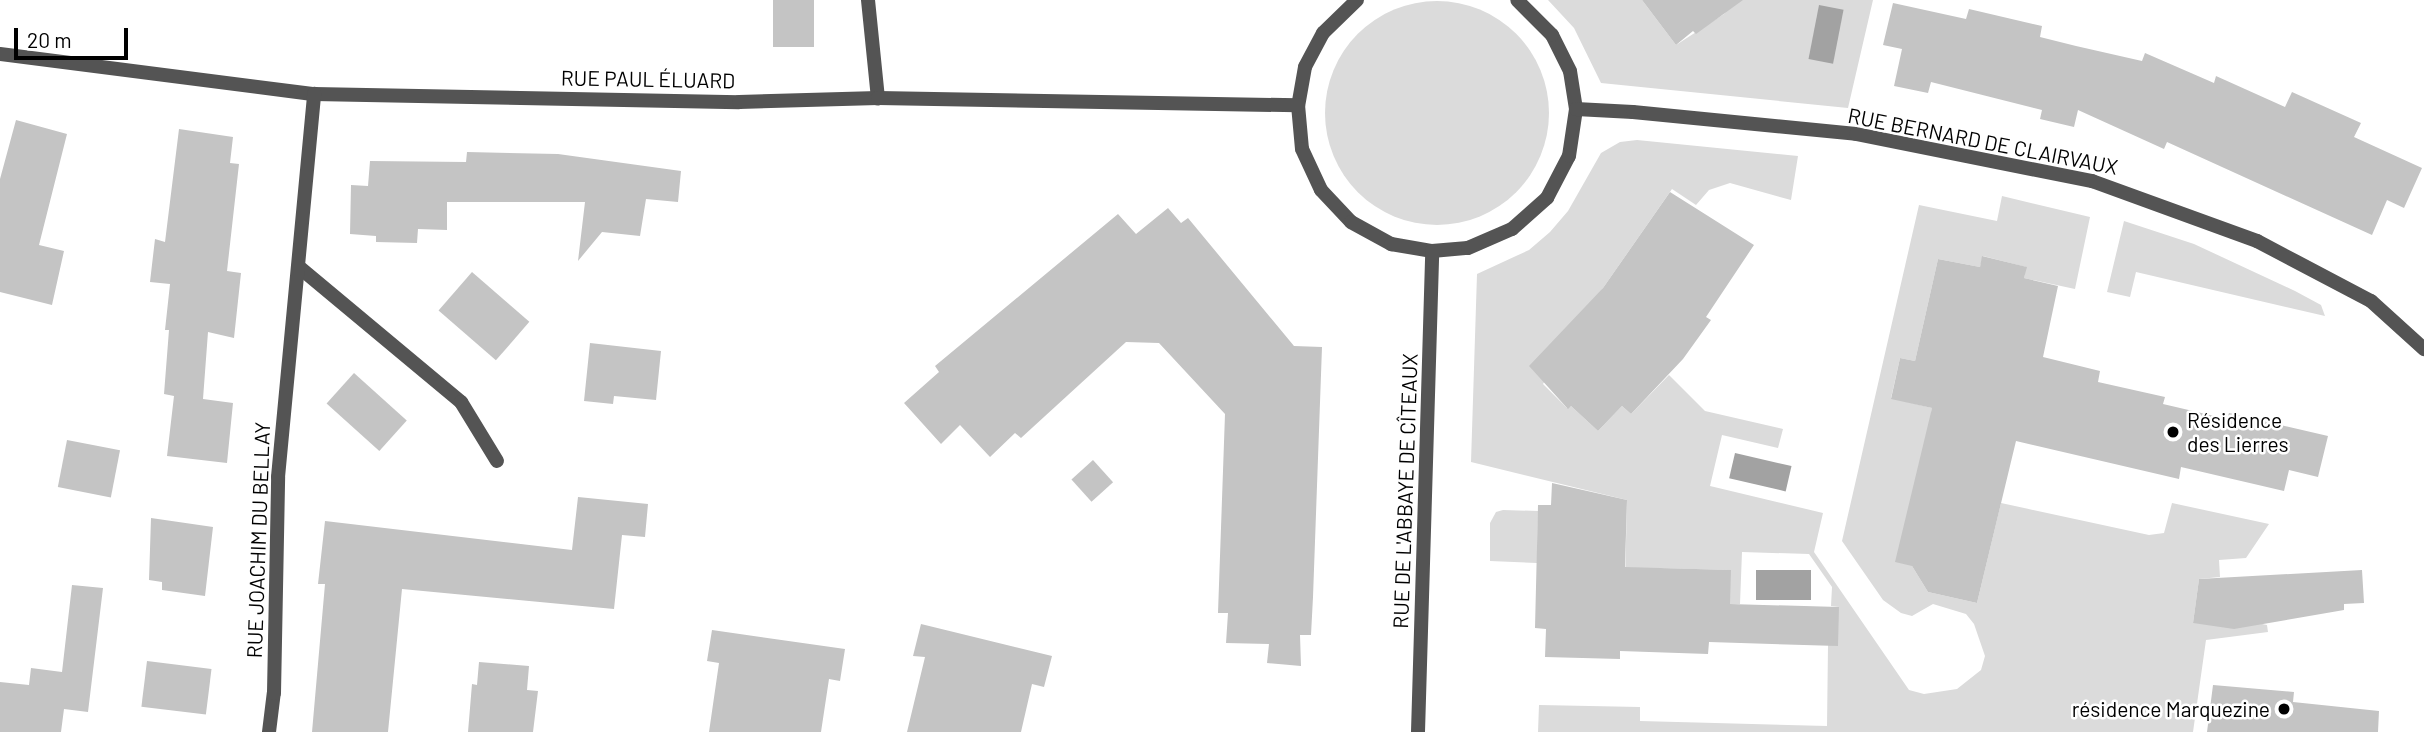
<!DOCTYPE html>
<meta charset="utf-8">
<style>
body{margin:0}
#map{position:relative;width:2424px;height:732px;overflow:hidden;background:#fff;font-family:Barlow,sans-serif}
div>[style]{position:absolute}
.green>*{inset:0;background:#dbdbdb}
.round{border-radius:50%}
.water>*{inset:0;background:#a2a2a2;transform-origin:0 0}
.building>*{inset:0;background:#c4c4c4;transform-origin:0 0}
.minor>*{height:14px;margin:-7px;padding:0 7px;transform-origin:7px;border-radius:7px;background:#545454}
.dots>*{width:19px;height:19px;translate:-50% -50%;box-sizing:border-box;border:4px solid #fff;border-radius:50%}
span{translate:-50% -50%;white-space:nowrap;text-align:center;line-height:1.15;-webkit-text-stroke:5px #fff;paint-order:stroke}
.street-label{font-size:21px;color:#000}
.poi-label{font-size:21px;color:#000}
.left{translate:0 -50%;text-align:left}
.right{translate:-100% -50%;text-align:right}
.scale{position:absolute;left:14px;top:28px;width:114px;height:32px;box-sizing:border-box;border:4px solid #000;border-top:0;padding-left:9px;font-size:21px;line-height:24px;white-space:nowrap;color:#000;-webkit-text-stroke:5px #fff;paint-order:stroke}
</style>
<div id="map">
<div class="green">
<i style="clip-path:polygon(1548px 0,1642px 0,1676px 45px,1724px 14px,1735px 0,1873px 0,1848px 108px,1601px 83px,1574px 28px)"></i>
<i class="round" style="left:1325px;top:1px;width:224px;height:224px"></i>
<i style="clip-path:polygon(1637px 140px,1798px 156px,1791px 200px,1730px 183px,1709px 190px,1696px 205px,1672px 189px,1603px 288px,1543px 384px,1567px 408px,1571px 406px,1598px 431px,1622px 406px,1631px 414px,1669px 375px,1705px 411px,1783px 429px,1778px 448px,1722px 435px,1710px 486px,1823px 513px,1814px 552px,1909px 690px,1924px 694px,1957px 689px,1981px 670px,1985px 656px,1974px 624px,1966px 614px,1933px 604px,1912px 616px,1901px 613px,1883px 600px,1842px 541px,1919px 205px,1997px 221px,2002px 196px,2090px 217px,2075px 289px,2024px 278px,2026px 267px,1983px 256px,1980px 267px,1938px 259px,1915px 361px,1900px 358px,1891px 398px,1932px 408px,1912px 566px,1928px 592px,1977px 603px,2001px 503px,2149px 535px,2164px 533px,2172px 503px,2269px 524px,2246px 558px,2219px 560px,2220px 577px,2199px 579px,2193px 623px,2262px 624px,2267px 625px,2268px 632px,2206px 640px,2193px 732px,1538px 732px,1539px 705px,1640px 707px,1640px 721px,1827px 726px,1828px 645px,1839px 607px,1831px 606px,1832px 587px,1809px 554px,1742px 552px,1740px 604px,1730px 604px,1730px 570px,1658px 568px,1625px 584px,1627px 500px,1471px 462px,1477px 274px,1529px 250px,1550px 232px,1568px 211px,1601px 153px,1620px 142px)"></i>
<i style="clip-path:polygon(2124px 221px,2194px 244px,2295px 291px,2321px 305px,2325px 316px,2136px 272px,2130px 297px,2107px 292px)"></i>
<i style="clip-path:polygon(1503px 510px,1538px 511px,1537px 563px,1490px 561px,1490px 523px,1496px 512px)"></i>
</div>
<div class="water">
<i style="left:1819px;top:5px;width:25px;height:55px;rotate:11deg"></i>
<i style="left:1735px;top:453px;width:58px;height:26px;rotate:13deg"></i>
<i style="left:1756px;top:570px;width:55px;height:30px"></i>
</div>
<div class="building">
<i style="left:773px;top:0;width:41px;height:47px"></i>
<i style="clip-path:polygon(1642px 0,1743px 0,1696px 34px,1693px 31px,1676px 45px)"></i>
<i style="clip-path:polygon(1893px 3px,1966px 19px,1969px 9px,2042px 26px,2040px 37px,2076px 46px,2142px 61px,2145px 53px,2214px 83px,2216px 76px,2285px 107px,2292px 92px,2361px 123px,2354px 137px,2422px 168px,2404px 208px,2387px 200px,2372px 235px,2167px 142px,2164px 149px,2078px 110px,2074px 127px,2040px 119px,2042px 110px,1931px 82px,1928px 93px,1894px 86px,1902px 49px,1883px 45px)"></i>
<i style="clip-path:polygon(16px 120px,67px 134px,39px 245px,64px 251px,52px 305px,0 292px,0 179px)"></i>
<i style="clip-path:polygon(179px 129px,233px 137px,230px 163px,239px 164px,227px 271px,241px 273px,234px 338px,208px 332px,203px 399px,233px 403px,227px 463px,167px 456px,174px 396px,164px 394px,169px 330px,165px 330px,170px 284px,150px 282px,155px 239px,165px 242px)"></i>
<i style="clip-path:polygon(467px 152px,558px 154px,681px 171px,678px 202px,646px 199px,640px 236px,602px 232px,578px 261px,585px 202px,447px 202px,447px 230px,418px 229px,417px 243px,376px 242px,376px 236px,350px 234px,351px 185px,368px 186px,370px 161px,466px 162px)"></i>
<i style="clip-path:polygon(1670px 192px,1754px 245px,1706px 317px,1711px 320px,1683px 359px,1631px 414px,1622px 406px,1598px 431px,1571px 406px,1568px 409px,1529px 366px,1603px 288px)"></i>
<i style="clip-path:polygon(1168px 208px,1181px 223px,1188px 218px,1294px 346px,1322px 347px,1313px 597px,1311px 635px,1300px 635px,1301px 666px,1267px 663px,1269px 644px,1226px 643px,1228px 613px,1218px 613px,1225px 414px,1159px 343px,1126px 342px,1021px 438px,1015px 433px,990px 457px,960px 425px,941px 444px,904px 403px,939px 372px,935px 366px,1118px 214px,1136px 234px)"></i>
<i style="clip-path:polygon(1982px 256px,2027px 267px,2024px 278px,2058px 286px,2043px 357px,2100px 371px,2098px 382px,2165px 397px,2163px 404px,2227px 419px,2229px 413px,2328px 436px,2318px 477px,2289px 470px,2284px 491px,2181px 467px,2179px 479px,2016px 441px,1977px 603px,1928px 592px,1912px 566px,1895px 562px,1932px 408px,1891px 399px,1900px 358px,1915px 361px,1938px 259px,1980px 267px)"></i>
<i style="left:472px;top:272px;width:76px;height:51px;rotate:41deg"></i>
<i style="clip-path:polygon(590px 343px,661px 351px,656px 400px,614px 396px,613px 404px,584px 401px)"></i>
<i style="left:354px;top:373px;width:71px;height:41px;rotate:42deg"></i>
<i style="left:67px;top:440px;width:54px;height:48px;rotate:11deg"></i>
<i style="left:1093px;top:460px;width:30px;height:29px;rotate:48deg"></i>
<i style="clip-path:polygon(1552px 483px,1627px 500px,1625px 567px,1731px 570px,1730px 604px,1839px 607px,1838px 646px,1709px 642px,1708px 654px,1620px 651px,1620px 659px,1545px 657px,1546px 629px,1535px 628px,1538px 505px,1551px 505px)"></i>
<i style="clip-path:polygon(578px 497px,648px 504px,645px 537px,622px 535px,614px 609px,402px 589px,388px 732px,312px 732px,325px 584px,318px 584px,325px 521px,572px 550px)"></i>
<i style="clip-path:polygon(151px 518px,213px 527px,205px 596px,162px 590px,162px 582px,149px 580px)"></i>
<i style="clip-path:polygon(2362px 570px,2364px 603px,2344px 604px,2344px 610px,2234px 629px,2193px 623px,2199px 579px)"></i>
<i style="clip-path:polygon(72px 585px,103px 588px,88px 712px,64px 709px,61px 732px,0 732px,0 682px,29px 685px,31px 668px,62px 672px)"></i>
<i style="clip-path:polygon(921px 624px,1052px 656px,1044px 687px,1032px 684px,1021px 732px,907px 732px,925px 657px,913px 656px)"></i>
<i style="clip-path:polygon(712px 630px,845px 649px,840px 681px,829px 679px,821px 732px,709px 732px,719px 663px,707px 661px)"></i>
<i style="left:147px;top:661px;width:65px;height:46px;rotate:7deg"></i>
<i style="clip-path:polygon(479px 662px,529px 666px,527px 690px,538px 691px,533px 732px,468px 732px,472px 684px,477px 685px)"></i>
<i style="clip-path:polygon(2213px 685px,2294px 692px,2293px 702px,2379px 711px,2378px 732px,2207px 732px)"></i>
</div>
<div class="minor">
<i style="left:868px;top:0;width:99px;rotate:84.2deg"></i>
<i style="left:1357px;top:0;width:47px;rotate:135.9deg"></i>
<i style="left:1323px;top:33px;width:38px;rotate:118deg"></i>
<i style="left:1305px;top:67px;width:39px;rotate:100deg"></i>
<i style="left:1298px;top:105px;width:44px;rotate:84.8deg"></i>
<i style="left:1302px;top:149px;width:45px;rotate:65.1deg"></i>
<i style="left:1321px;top:190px;width:44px;rotate:46.8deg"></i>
<i style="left:1351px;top:222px;width:46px;rotate:28.8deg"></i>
<i style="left:1391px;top:244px;width:42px;rotate:9.7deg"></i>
<i style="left:1432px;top:251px;width:36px;rotate:-5deg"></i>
<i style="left:1468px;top:248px;width:48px;rotate:-23.4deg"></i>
<i style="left:1512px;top:229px;width:47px;rotate:-41.5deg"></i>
<i style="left:1547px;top:198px;width:47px;rotate:-62.4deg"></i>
<i style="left:1569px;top:156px;width:48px;rotate:-81.5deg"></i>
<i style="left:1576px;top:109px;width:38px;rotate:-99deg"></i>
<i style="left:1570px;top:71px;width:40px;rotate:-116.6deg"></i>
<i style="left:1552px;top:35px;width:49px;rotate:-135deg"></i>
<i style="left:0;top:54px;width:317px;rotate:7.3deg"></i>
<i style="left:314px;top:94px;width:425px;rotate:1.1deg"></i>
<i style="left:739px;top:102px;width:139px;rotate:-1.6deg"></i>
<i style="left:878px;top:98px;width:420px;rotate:1deg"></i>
<i style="left:1576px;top:109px;width:57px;rotate:3deg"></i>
<i style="left:1633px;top:112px;width:224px;rotate:5.6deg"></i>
<i style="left:1856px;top:134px;width:241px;rotate:11.3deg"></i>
<i style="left:2092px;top:181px;width:176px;rotate:20deg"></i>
<i style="left:2257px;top:241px;width:129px;rotate:27.8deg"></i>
<i style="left:2371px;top:301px;width:72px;rotate:42.2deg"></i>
<i style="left:299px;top:267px;width:211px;rotate:39.8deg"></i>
<i style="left:461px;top:402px;width:69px;rotate:58.6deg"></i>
<i style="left:269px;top:732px;width:39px;rotate:-83deg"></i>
<i style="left:274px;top:693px;width:216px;rotate:-88.9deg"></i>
<i style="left:278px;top:477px;width:385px;rotate:-84.6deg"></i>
<i style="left:1418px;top:732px;width:481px;rotate:-88.3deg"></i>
</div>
<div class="dots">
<i style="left:2173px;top:432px;background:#000"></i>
<i style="left:2284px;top:709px;background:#000"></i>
</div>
<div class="street-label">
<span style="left:648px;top:79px;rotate:1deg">RUE PAUL ÉLUARD</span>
<span style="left:1983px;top:141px;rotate:11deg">RUE BERNARD DE CLAIRVAUX</span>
<span style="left:1405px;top:491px;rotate:-88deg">RUE DE L'ABBAYE DE CÎTEAUX</span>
<span style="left:258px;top:540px;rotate:-88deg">RUE JOACHIM DU BELLAY</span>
</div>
<div class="poi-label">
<span class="left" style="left:2187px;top:432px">Résidence<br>des Lierres</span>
<span class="right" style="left:2270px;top:709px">résidence Marquezine</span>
</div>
<div class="scale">20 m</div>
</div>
